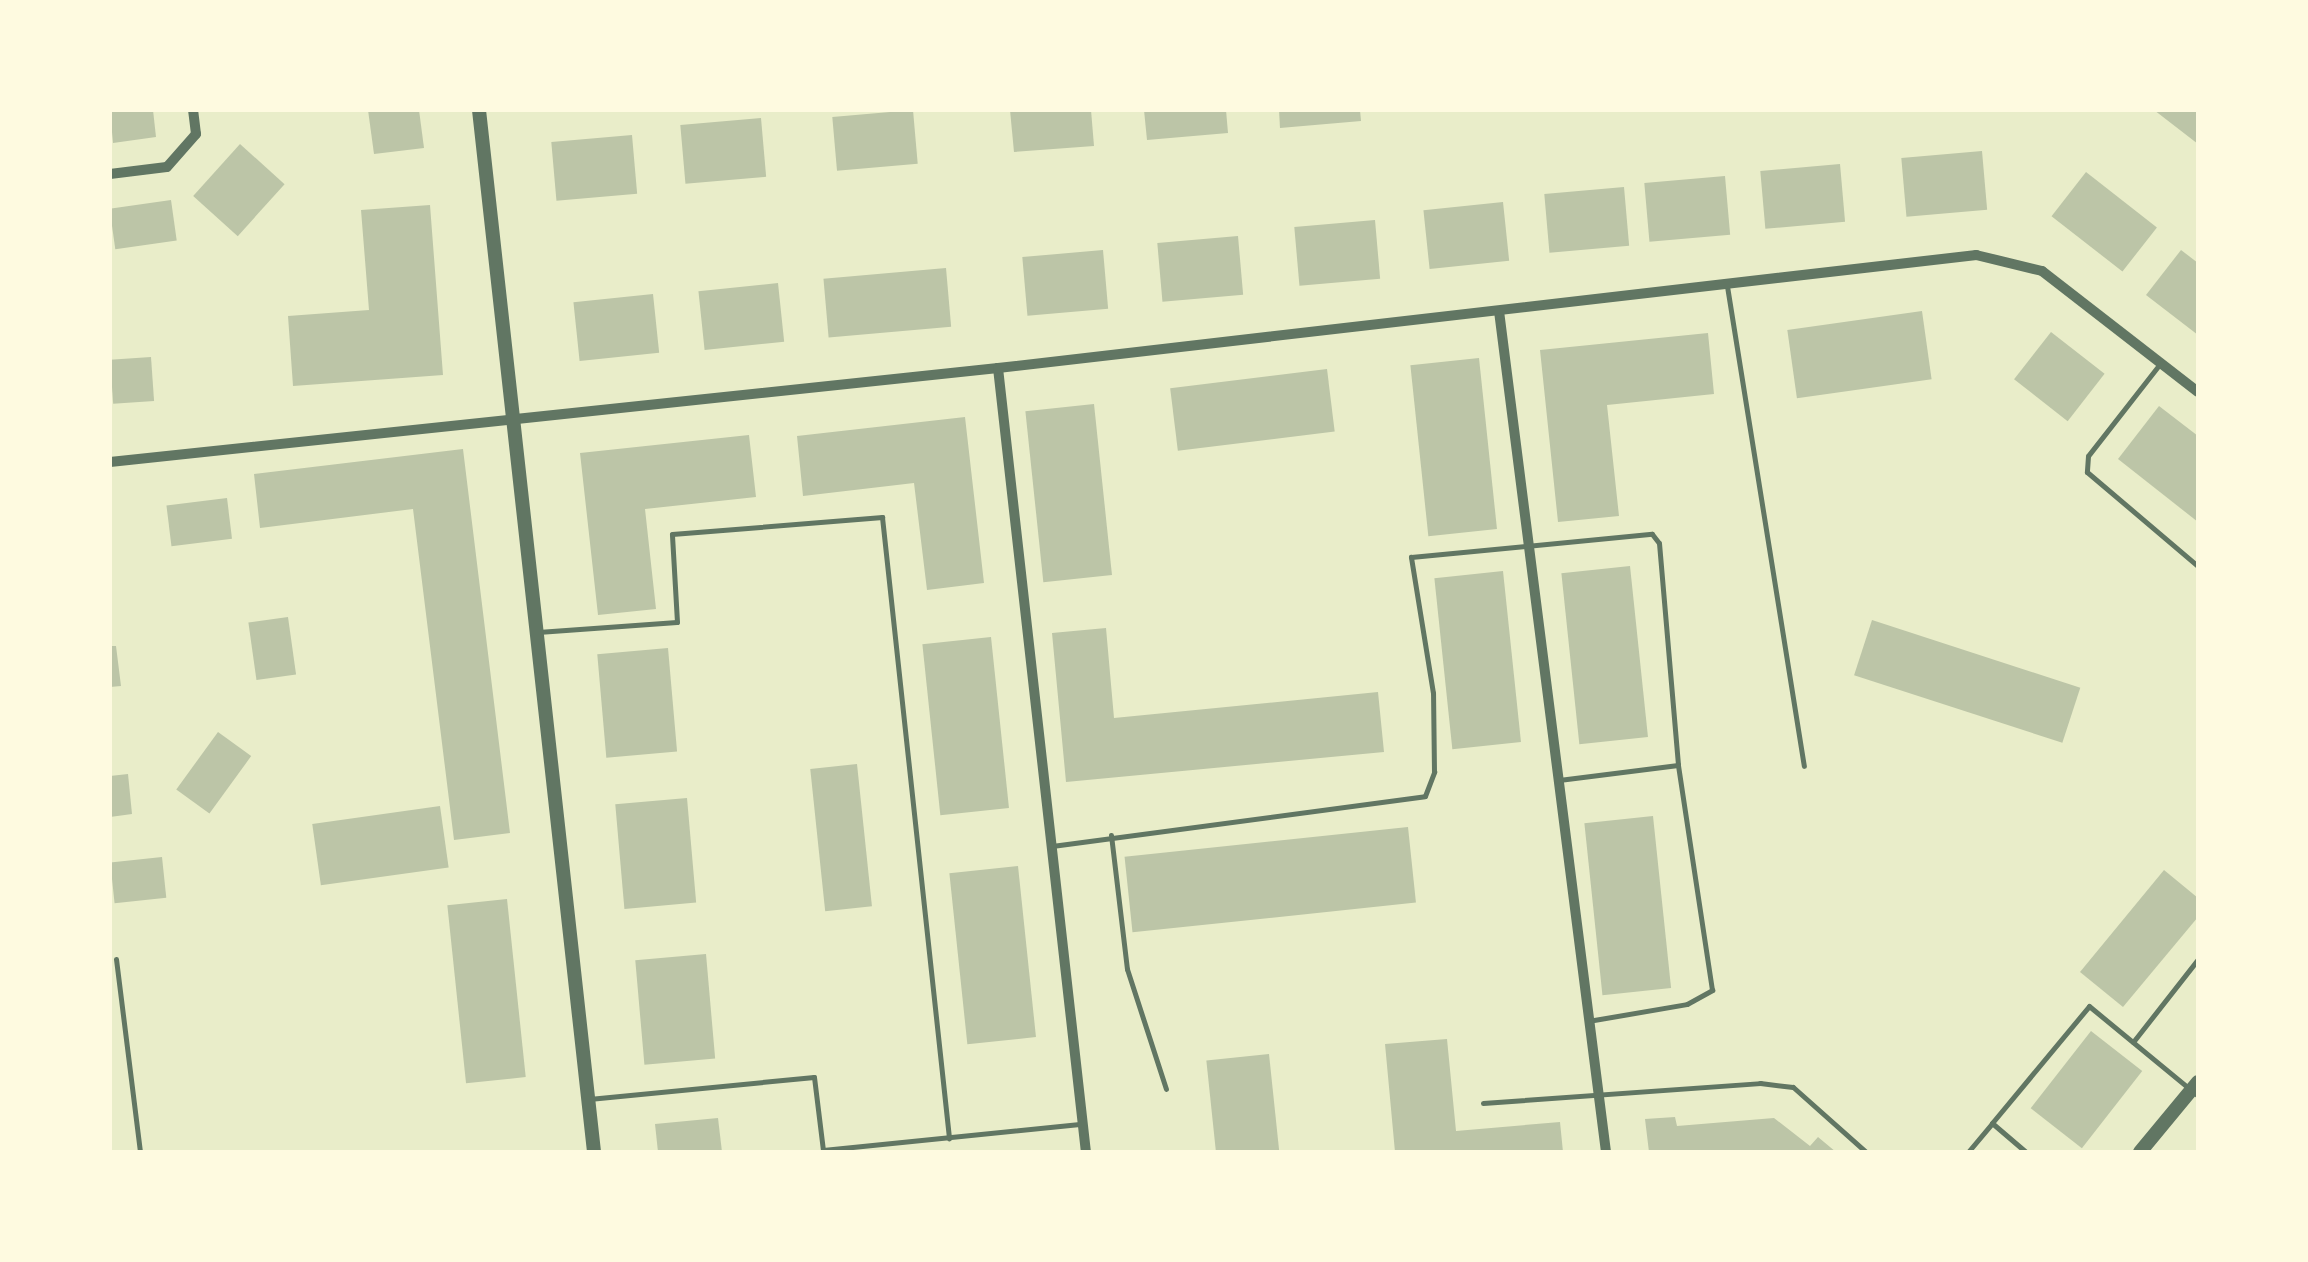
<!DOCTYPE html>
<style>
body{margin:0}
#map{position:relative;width:2308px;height:1262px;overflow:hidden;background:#e9edc9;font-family:"Fira Sans",sans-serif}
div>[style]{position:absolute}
.building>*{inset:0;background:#bcc5a7;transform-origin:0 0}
.service>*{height:5px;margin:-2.5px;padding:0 2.5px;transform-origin:2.5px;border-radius:2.5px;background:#617663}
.minor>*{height:10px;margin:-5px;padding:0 5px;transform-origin:5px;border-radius:5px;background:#617663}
.tertiary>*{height:14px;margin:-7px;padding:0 7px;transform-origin:7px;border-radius:7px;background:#617663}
span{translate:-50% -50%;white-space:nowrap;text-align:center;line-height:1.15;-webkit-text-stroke:8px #fefae0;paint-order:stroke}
.frame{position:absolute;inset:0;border:112px solid #fefae0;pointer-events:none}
</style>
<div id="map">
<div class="building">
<i style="clip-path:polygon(110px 110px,153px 110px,156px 137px,113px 143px)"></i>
<i style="clip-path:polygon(368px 110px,419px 110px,424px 148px,374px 154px)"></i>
<i style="left:913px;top:110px;width:54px;height:81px;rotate:85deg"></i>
<i style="clip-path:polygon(1010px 110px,1091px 110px,1094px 146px,1014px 152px)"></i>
<i style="clip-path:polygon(1144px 110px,1226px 110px,1228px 133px,1147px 140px)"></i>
<i style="clip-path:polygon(1279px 110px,1360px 110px,1361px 121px,1280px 128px)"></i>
<i style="clip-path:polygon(2154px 110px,2198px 110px,2198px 144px)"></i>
<i style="left:761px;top:118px;width:59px;height:81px;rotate:85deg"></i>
<i style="left:632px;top:135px;width:59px;height:81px;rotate:85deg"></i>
<i style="left:240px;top:144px;width:60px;height:70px;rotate:42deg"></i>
<i style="left:1982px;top:151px;width:59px;height:81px;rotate:85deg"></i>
<i style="left:1840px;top:164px;width:58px;height:80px;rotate:85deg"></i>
<i style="left:2086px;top:172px;width:90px;height:56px;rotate:38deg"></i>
<i style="left:1725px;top:176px;width:59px;height:81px;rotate:85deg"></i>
<i style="left:1624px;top:187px;width:59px;height:80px;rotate:85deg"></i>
<i style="left:171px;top:200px;width:41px;height:62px;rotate:82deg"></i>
<i style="left:1503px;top:202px;width:59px;height:80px;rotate:84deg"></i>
<i style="clip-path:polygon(430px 205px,443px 375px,293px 386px,288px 316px,369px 310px,361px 210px)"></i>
<i style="left:1375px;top:220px;width:59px;height:81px;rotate:85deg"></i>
<i style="left:1238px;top:236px;width:59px;height:81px;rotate:85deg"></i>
<i style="left:1103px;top:250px;width:59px;height:81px;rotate:85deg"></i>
<i style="clip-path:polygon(2181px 250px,2198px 263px,2198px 335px,2146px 295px)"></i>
<i style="left:946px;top:268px;width:59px;height:123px;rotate:85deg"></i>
<i style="left:778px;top:283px;width:59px;height:80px;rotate:84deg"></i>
<i style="left:653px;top:294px;width:59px;height:80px;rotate:84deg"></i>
<i style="left:1922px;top:311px;width:69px;height:136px;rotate:82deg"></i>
<i style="left:2051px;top:332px;width:68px;height:60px;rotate:38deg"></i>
<i style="clip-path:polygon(1708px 333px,1714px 394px,1607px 405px,1619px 516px,1558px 522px,1540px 350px)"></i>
<i style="left:151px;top:357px;width:44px;height:41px;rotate:86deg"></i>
<i style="left:1479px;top:358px;width:172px;height:69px;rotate:84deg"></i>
<i style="left:1327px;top:369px;width:63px;height:158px;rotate:83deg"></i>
<i style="left:1094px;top:404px;width:172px;height:69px;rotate:84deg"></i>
<i style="clip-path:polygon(2159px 406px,2198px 436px,2198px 522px,2118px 459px)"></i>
<i style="clip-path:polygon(965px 417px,984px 583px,927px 590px,914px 483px,803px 496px,797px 436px)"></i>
<i style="clip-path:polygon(749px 435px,756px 497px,645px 509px,656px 609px,598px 615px,580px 453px)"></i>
<i style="clip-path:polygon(463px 449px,510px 833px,454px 840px,413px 509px,260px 528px,254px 474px)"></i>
<i style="left:227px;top:498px;width:41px;height:61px;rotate:83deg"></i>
<i style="left:1630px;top:566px;width:172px;height:69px;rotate:84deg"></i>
<i style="left:1503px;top:571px;width:172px;height:69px;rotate:84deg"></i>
<i style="left:288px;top:617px;width:58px;height:40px;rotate:82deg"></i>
<i style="left:1872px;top:620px;width:219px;height:58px;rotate:18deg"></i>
<i style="clip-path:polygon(1106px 628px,1114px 718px,1378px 692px,1384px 752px,1066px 782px,1052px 633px)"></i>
<i style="left:991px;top:637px;width:172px;height:69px;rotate:84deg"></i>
<i style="clip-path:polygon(110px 646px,116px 646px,121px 686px,110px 687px)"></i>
<i style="left:668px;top:648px;width:104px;height:71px;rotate:85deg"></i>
<i style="left:218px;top:732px;width:41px;height:71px;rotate:36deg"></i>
<i style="left:857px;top:764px;width:143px;height:47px;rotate:84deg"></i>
<i style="clip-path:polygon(128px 774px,132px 814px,110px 817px,110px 776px)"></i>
<i style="left:687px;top:798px;width:105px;height:72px;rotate:85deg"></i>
<i style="left:440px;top:806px;width:62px;height:129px;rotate:82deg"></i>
<i style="left:1653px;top:816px;width:173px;height:69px;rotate:84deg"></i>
<i style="left:1408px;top:827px;width:76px;height:285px;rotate:84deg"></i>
<i style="left:162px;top:857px;width:41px;height:52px;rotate:84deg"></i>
<i style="left:1018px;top:866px;width:172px;height:69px;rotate:84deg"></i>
<i style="clip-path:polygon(2164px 870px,2198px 898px,2198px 917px,2123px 1007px,2080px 972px)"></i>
<i style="left:507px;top:899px;width:179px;height:60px;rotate:84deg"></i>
<i style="left:706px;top:954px;width:105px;height:71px;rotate:85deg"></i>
<i style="left:2091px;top:1031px;width:65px;height:98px;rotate:38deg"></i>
<i style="clip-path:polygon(1447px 1039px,1456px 1131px,1560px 1122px,1563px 1152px,1395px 1152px,1385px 1044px)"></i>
<i style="left:1269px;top:1054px;width:99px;height:63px;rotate:84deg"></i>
<i style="clip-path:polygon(1675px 1117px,1677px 1126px,1774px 1118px,1810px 1146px,1818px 1137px,1836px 1152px,1649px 1152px,1645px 1119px)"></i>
<i style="clip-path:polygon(718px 1118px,722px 1152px,658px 1152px,655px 1124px)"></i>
</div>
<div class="service">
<i style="left:1727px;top:286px;width:486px;rotate:80.9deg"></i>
<i style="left:2159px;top:365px;width:115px;rotate:128deg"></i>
<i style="left:2088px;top:456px;width:16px;rotate:94deg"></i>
<i style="left:2087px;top:472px;width:145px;rotate:40.3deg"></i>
<i style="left:538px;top:632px;width:139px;rotate:-4.1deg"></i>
<i style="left:677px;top:622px;width:88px;rotate:-93.3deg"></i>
<i style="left:672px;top:534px;width:211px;rotate:-4.6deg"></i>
<i style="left:882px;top:517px;width:625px;rotate:83.84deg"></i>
<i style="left:1111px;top:835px;width:135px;rotate:83.2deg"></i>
<i style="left:1127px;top:969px;width:126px;rotate:72deg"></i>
<i style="left:1052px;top:846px;width:376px;rotate:-7.6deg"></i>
<i style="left:1425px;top:796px;width:26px;rotate:-69deg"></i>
<i style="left:1434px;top:772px;width:79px;rotate:-90.7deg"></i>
<i style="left:1433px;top:693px;width:138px;rotate:-99.2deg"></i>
<i style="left:1411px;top:557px;width:242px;rotate:-5.5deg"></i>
<i style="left:1652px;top:534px;width:11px;rotate:52deg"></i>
<i style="left:1659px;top:543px;width:223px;rotate:85.1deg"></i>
<i style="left:1678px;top:765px;width:120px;rotate:172.8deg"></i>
<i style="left:2198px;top:860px;width:7px;rotate:90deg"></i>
<i style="left:116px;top:959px;width:194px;rotate:82.9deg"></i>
<i style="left:1588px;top:1021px;width:100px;rotate:-9.7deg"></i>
<i style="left:1687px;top:1004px;width:29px;rotate:-29deg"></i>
<i style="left:1712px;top:990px;width:228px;rotate:-98.6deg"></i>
<i style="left:2133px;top:1042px;width:105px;rotate:-51.9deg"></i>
<i style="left:589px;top:1099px;width:226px;rotate:-5.6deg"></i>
<i style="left:814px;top:1077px;width:74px;rotate:83deg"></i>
<i style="left:823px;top:1150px;width:258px;rotate:-5.8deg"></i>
<i style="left:1483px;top:1103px;width:278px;rotate:-4.1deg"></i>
<i style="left:1760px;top:1083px;width:33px;rotate:7deg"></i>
<i style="left:1793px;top:1087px;width:98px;rotate:41.7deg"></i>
<i style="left:1992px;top:1123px;width:152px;rotate:-50.3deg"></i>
<i style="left:2089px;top:1006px;width:141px;rotate:39.5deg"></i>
<i style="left:1968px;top:1152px;width:38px;rotate:-50deg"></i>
<i style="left:1992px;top:1123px;width:45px;rotate:40.5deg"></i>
</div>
<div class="minor">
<i style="left:110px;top:174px;width:57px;rotate:-7deg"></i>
<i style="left:167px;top:167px;width:44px;rotate:-48.7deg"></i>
<i style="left:196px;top:134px;width:24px;rotate:-97deg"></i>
<i style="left:1499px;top:311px;width:848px;rotate:82.75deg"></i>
<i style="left:998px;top:368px;width:789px;rotate:83.6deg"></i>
<i style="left:110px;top:462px;width:893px;rotate:-6.04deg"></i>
<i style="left:998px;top:368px;width:985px;rotate:-6.59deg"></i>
<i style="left:1976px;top:255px;width:68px;rotate:13.6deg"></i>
<i style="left:2042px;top:271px;width:197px;rotate:37.8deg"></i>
</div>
<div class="tertiary">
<i style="left:479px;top:110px;width:1048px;rotate:83.7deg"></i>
<i style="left:2140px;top:1152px;width:91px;rotate:-50.4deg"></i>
</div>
<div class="frame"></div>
</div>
